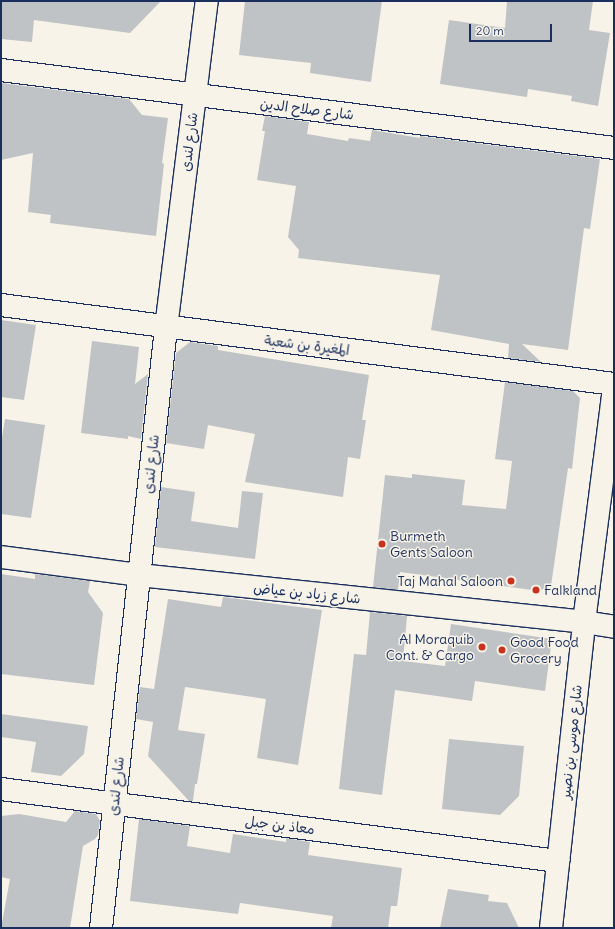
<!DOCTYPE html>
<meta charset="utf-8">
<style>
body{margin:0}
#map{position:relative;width:615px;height:929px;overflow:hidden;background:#f7f3e8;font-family:Delius,"Playpen Sans Arabic",sans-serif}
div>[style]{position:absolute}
.building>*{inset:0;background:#c0c3c5}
.roads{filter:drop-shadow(1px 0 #1b2f5e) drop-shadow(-1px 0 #1b2f5e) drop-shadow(0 1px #1b2f5e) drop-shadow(0 -1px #1b2f5e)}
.minor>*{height:22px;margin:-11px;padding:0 11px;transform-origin:11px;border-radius:11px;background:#f7f3e8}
.dots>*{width:11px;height:11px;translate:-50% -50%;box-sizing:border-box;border:2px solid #f7f3e8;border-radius:50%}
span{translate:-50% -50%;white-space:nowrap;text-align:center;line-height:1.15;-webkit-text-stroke:3px #f7f3e8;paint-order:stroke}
.street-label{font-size:14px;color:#1b2f5e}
.poi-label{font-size:14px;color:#1b2f5e}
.left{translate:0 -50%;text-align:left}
.right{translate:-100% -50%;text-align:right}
.frame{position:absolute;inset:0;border:2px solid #1b2f5e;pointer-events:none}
.scale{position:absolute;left:469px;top:24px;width:83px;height:18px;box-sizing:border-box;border:2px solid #1b2f5e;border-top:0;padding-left:5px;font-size:12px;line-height:14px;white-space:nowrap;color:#1b2f5e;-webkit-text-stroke:3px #f7f3e8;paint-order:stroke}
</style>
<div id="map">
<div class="building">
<i style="clip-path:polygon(1px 1px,161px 1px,130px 33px,34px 20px,32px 42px,1px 39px)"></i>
<i style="clip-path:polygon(245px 1px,382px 1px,371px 82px,310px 73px,311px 63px,239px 55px)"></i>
<i style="clip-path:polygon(507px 1px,593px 1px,589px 30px,610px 33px,598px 106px,571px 101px,572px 96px,528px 89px,527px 97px,440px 84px,449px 20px,505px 28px)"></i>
<i style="clip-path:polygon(1px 83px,129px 99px,142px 115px,168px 118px,162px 163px,164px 164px,156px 236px,50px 223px,51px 215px,28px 212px,33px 153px,1px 160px)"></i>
<i style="clip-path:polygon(265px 116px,309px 122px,307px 134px,348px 141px,349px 138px,370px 141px,372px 130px,420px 138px,420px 136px,600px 159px,590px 229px,584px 228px,568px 350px,522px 344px,541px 362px,508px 358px,509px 344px,431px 330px,440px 275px,298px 258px,299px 250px,288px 237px,296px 186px,257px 180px,265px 131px,262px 131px)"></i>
<i style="clip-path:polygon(1px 320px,36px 325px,24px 400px,1px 397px)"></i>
<i style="clip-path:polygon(92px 341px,139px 347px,135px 384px,148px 374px,141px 439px,128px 436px,128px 439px,81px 433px)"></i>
<i style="clip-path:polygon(190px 342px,218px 346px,218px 350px,369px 375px,362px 420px,366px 420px,360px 459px,348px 457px,343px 497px,245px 482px,255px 434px,208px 425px,204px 449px,166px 443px,176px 353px)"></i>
<i style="clip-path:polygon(505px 382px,573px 391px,580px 398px,572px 469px,568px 468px,551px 586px,539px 591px,400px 572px,398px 590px,373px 587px,385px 475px,412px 478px,412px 474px,465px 480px,462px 505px,506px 509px,512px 461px,495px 459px)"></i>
<i style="clip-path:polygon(5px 419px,45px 425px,31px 518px,1px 514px,1px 444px)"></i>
<i style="clip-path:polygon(161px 487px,195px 492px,191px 521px,238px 528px,242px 491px,263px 493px,255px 559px,155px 547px)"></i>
<i style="clip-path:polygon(1px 574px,35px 579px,35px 574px,90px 581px,88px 592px,103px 613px,94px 685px,1px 674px)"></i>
<i style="clip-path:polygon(223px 597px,322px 610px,298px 765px,257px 758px,266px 699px,185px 687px,178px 730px,205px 734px,197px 784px,195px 784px,193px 801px,189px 801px,148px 756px,153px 722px,136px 719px,140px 687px,154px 689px,168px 599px,221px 607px)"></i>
<i style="clip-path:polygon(370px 612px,407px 616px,403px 661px,445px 666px,451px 624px,552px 639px,545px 691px,475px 681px,472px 701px,395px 690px,382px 795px,339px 789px,354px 654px,366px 655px)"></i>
<i style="clip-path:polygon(1px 714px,88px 726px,84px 754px,61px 776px,31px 772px,36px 742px,1px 737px)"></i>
<i style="clip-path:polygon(449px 739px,524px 746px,519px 796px,500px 815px,442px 809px)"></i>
<i style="clip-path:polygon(75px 811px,96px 814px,100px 821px,98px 835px,95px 839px,83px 846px,70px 928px,1px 928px,10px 879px,1px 877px,1px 816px,19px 814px,66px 822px)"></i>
<i style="clip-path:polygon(139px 819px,190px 826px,187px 846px,230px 853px,233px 834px,286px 842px,286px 838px,310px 842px,308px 855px,402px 868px,397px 906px,391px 906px,388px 928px,331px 928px,333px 916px,240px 903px,238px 914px,130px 901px)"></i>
<i style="clip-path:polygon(448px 889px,489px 895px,488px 901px,507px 903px,519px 928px,440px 928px)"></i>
</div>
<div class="roads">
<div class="minor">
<i style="left:1px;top:70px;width:618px;rotate:7.25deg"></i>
<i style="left:1px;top:305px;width:618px;rotate:7.34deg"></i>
<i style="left:1px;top:557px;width:139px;rotate:7.4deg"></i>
<i style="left:139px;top:575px;width:447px;rotate:6deg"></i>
<i style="left:584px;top:622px;width:30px;rotate:9deg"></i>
<i style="left:1px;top:789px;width:562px;rotate:7.37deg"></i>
<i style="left:101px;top:928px;width:604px;rotate:-83.82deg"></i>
<i style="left:166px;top:328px;width:330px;rotate:-82.9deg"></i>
<i style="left:551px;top:928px;width:308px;rotate:-83.8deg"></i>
<i style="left:584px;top:622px;width:235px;rotate:-82.7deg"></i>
</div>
</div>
<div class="dots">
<i style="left:382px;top:544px;background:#c8321e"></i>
<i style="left:511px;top:581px;background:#c8321e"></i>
<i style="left:536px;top:590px;background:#c8321e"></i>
<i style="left:482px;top:647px;background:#c8321e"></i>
<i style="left:502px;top:650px;background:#c8321e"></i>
</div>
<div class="street-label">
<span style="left:307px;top:109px;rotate:7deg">شارع صلاح الدين</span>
<span style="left:189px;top:142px;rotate:-83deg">شارع لندى</span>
<span style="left:307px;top:345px;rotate:7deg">المغيرة بن شعبة</span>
<span style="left:151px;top:464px;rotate:-84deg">شارع لندى</span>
<span style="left:307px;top:593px;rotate:6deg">شارع زياد بن عياض</span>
<span style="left:571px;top:742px;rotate:-84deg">شارع موسى بن نصير</span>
<span style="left:116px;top:786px;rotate:-84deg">شارع لندى</span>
<span style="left:280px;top:825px;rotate:7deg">معاذ بن جبل</span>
</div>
<div class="poi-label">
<span class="left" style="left:390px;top:544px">Burmeth<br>Gents Saloon</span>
<span class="right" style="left:503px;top:581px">Taj Mahal Saloon</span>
<span class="left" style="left:544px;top:590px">Falkland</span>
<span class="right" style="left:474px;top:647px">Al Moraquib<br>Cont. &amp; Cargo</span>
<span class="left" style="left:510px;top:650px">Good Food<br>Grocery</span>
</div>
<div class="frame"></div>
<div class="scale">20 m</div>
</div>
